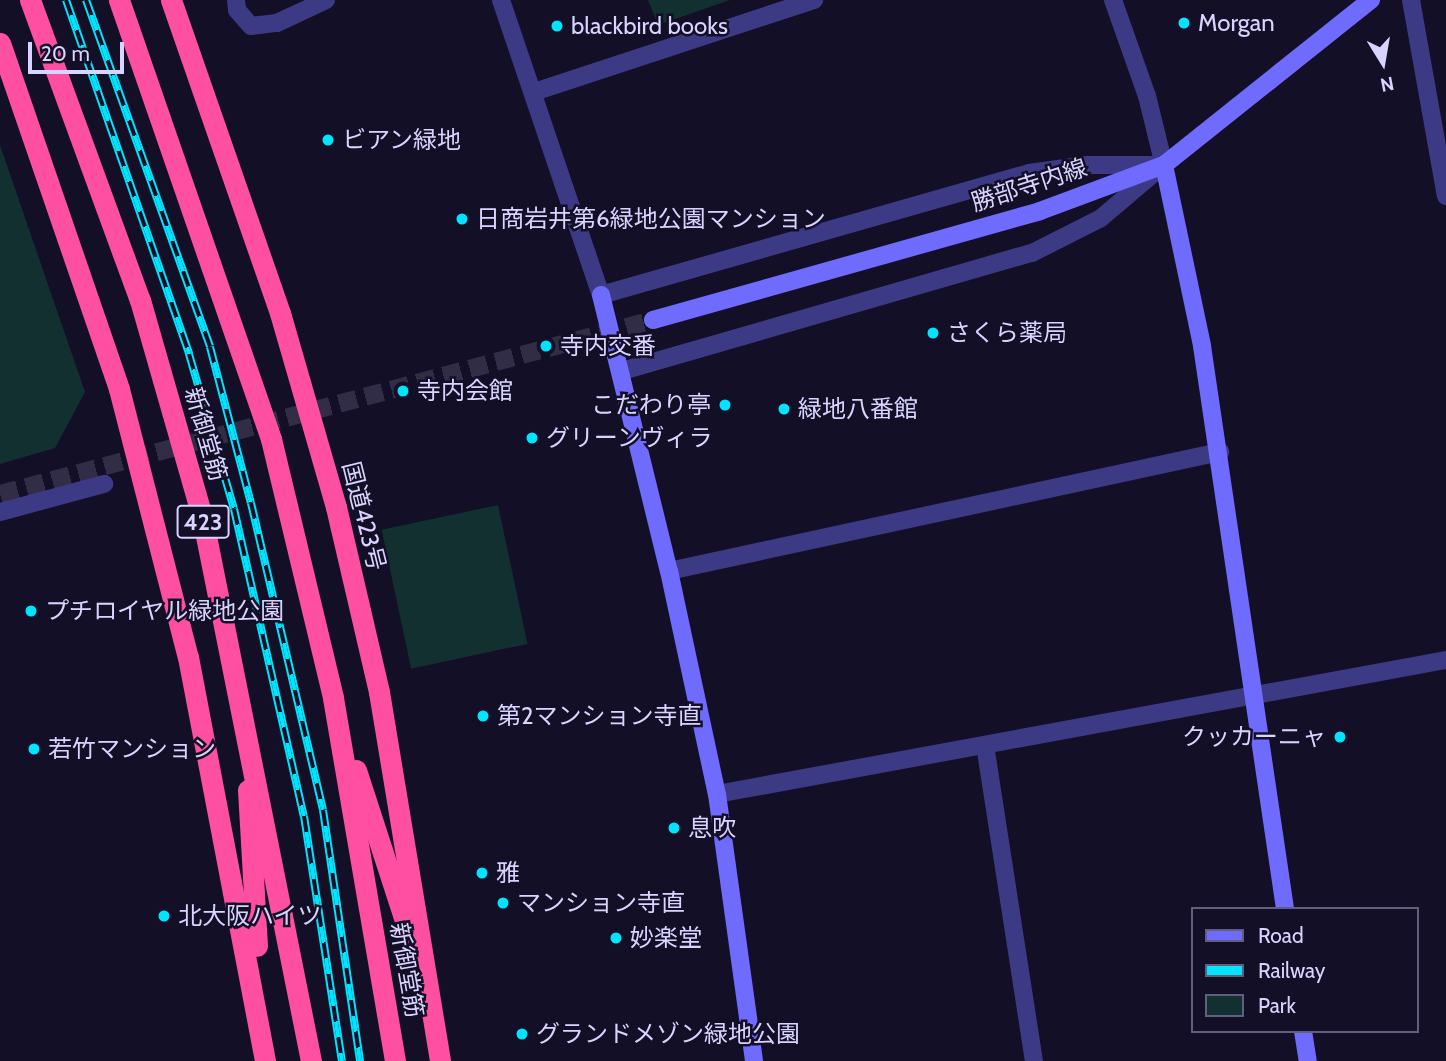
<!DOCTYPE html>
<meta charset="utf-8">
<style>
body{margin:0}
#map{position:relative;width:1446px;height:1061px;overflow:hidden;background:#130f26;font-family:Cabin,"Noto Sans JP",sans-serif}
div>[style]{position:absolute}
.green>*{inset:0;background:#12302f;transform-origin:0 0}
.secondary-tunnel>*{height:18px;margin-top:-9px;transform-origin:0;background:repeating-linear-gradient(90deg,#312d47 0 18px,transparent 0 27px)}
.street>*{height:18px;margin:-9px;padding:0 9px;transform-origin:9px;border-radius:9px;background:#3d3a85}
.secondary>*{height:18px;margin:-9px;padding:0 9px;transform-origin:9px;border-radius:9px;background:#6f6bff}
.highway>*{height:21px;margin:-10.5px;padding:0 10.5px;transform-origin:10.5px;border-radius:10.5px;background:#ff4fa3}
.rail>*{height:8px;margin-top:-4px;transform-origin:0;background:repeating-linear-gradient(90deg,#130f26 0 16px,#00e5ff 0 32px);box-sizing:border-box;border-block:2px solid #00e5ff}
.dots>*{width:19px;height:19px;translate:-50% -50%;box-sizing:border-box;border:4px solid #130f26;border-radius:50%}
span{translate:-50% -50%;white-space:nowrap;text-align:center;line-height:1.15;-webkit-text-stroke:5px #130f26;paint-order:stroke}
.shield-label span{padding:2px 5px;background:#130f26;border:2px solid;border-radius:5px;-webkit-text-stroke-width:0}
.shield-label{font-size:23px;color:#d9d4ff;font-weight:700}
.poi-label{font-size:24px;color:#d9d4ff}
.left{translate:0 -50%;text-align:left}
.right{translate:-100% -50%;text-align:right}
.street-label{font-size:24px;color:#d9d4ff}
.legend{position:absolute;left:1191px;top:907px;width:228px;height:126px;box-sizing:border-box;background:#130f26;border:2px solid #625e7d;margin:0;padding:9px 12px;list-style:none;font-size:21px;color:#d9d4ff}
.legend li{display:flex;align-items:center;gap:14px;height:35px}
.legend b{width:35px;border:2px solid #625e7d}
.north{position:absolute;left:1348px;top:28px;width:70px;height:70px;-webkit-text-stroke:5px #130f26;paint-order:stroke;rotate:169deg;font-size:19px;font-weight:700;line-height:28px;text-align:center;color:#d9d4ff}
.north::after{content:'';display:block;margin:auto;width:24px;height:32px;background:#d9d4ff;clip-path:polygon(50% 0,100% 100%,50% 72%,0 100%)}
.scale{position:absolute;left:28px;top:42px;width:96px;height:32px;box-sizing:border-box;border:4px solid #d9d4ff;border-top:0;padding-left:9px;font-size:21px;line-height:24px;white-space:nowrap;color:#d9d4ff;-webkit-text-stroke:5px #130f26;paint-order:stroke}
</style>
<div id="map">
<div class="green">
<i style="clip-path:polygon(648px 0,730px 0,658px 25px)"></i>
<i style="clip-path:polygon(0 145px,85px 392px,55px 448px,0 464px)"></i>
<i style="left:498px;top:505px;width:142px;height:119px;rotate:78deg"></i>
</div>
<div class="secondary-tunnel">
<i style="left:0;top:494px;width:676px;rotate:-14.92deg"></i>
</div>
<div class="street">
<i style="left:236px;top:0;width:10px;rotate:84deg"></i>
<i style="left:237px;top:10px;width:21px;rotate:49deg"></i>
<i style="left:251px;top:26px;width:26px;rotate:-7deg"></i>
<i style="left:277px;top:23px;width:54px;rotate:-25.1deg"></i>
<i style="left:501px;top:0;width:311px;rotate:71.3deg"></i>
<i style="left:601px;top:295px;width:445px;rotate:-15.9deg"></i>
<i style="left:1029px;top:173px;width:58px;rotate:-8deg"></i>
<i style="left:1086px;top:165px;width:74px"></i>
<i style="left:1113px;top:0;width:102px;rotate:70.5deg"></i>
<i style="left:1147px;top:96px;width:71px;rotate:76.2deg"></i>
<i style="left:1411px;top:0;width:199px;rotate:79.9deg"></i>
<i style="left:534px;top:92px;width:295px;rotate:-18.2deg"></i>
<i style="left:622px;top:371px;width:427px;rotate:-16.1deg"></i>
<i style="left:1032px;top:253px;width:77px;rotate:-26.9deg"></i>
<i style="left:1101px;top:218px;width:79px;rotate:-40.4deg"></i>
<i style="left:0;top:512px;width:108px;rotate:-15.1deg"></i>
<i style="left:669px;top:571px;width:564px;rotate:-12.19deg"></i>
<i style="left:985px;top:745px;width:320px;rotate:81.2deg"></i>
<i style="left:717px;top:794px;width:741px;rotate:-10.42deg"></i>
</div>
<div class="secondary">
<i style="left:1164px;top:165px;width:185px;rotate:78.1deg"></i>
<i style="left:1202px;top:346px;width:569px;rotate:81.61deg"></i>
<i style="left:601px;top:295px;width:284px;rotate:76.2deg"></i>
<i style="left:669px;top:571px;width:228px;rotate:77.9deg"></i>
<i style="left:717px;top:794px;width:270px;rotate:82.1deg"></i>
<i style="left:653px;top:320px;width:402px;rotate:-15.7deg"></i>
<i style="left:1040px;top:211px;width:132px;rotate:-20.4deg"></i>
<i style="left:1164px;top:165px;width:265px;rotate:-38.6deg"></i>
<i style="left:1303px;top:1031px;width:30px;rotate:81deg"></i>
</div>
<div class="highway">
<i style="left:30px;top:0;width:320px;rotate:69.9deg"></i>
<i style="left:140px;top:300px;width:225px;rotate:74deg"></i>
<i style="left:202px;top:516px;width:556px;rotate:78.69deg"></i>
<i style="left:119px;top:0;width:465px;rotate:70.9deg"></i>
<i style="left:271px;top:439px;width:266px;rotate:76.5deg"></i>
<i style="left:333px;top:698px;width:368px;rotate:80.3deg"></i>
<i style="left:171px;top:0;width:331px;rotate:70.8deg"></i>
<i style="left:280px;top:313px;width:202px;rotate:73.9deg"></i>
<i style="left:336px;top:507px;width:190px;rotate:76.9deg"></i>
<i style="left:379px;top:692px;width:374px;rotate:80.6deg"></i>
<i style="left:0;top:43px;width:366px;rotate:71deg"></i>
<i style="left:119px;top:389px;width:277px;rotate:75.6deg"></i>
<i style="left:188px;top:657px;width:411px;rotate:79.2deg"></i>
<i style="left:356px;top:770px;width:175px;rotate:72deg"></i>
<i style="left:248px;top:790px;width:156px;rotate:86.7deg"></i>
</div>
<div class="rail">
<i style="left:66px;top:0;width:375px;rotate:70.8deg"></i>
<i style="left:189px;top:354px;width:161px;rotate:73.8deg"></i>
<i style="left:234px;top:509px;width:315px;rotate:77.2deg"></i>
<i style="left:304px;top:816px;width:248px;rotate:81.2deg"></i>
<i style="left:86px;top:0;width:368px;rotate:70.3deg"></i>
<i style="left:210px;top:347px;width:161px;rotate:75.3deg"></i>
<i style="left:251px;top:503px;width:315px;rotate:76.8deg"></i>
<i style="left:323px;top:810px;width:254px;rotate:81.6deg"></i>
</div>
<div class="dots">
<i style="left:1184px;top:23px;background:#00e5ff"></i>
<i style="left:557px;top:26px;background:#00e5ff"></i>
<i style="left:328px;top:140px;background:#00e5ff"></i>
<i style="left:462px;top:219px;background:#00e5ff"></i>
<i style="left:933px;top:333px;background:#00e5ff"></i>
<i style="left:546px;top:346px;background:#00e5ff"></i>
<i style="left:403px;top:391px;background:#00e5ff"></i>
<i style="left:725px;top:405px;background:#00e5ff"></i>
<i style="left:784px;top:409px;background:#00e5ff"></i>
<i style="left:532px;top:438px;background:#00e5ff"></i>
<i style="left:31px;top:611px;background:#00e5ff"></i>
<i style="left:483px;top:716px;background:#00e5ff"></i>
<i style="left:1340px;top:737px;background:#00e5ff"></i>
<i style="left:34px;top:749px;background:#00e5ff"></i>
<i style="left:674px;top:828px;background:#00e5ff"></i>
<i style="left:482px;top:873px;background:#00e5ff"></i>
<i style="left:503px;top:903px;background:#00e5ff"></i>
<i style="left:164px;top:916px;background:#00e5ff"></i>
<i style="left:616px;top:938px;background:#00e5ff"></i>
<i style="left:522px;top:1034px;background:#00e5ff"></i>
</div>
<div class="shield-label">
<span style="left:203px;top:522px">423</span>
</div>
<div class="poi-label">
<span class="left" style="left:1198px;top:23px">Morgan</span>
<span class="left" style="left:571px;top:26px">blackbird books</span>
<span class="left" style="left:342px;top:140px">ビアン緑地</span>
<span class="left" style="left:476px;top:219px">日商岩井第6緑地公園マンション</span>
<span class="left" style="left:947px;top:333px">さくら薬局</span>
<span class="left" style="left:560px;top:346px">寺内交番</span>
<span class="left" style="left:417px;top:391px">寺内会館</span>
<span class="right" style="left:711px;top:405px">こだわり亭</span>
<span class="left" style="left:798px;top:409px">緑地八番館</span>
<span class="left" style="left:546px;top:438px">グリーンヴィラ</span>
<span class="left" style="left:45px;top:611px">プチロイヤル緑地公園</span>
<span class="left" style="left:497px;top:716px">第2マンション寺直</span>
<span class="right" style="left:1326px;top:737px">クッカーニャ</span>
<span class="left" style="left:48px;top:749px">若竹マンション</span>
<span class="left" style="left:688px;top:828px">息吹</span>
<span class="left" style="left:496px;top:873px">雅</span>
<span class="left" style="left:517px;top:903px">マンション寺直</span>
<span class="left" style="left:178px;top:916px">北大阪ハイツ</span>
<span class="left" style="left:630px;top:938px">妙楽堂</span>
<span class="left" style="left:536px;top:1034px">グランドメゾン緑地公園</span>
</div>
<div class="street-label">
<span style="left:1029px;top:185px;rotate:-18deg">勝部寺内線</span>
<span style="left:206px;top:434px;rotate:74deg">新御堂筋</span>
<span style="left:364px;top:516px;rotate:76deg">国道423号</span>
<span style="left:407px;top:970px;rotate:80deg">新御堂筋</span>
</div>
<ul class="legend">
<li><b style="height:9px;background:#6f6bff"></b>Road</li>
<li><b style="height:9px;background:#00e5ff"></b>Railway</li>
<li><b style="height:19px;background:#12302f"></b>Park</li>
</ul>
<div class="north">N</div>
<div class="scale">20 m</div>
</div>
